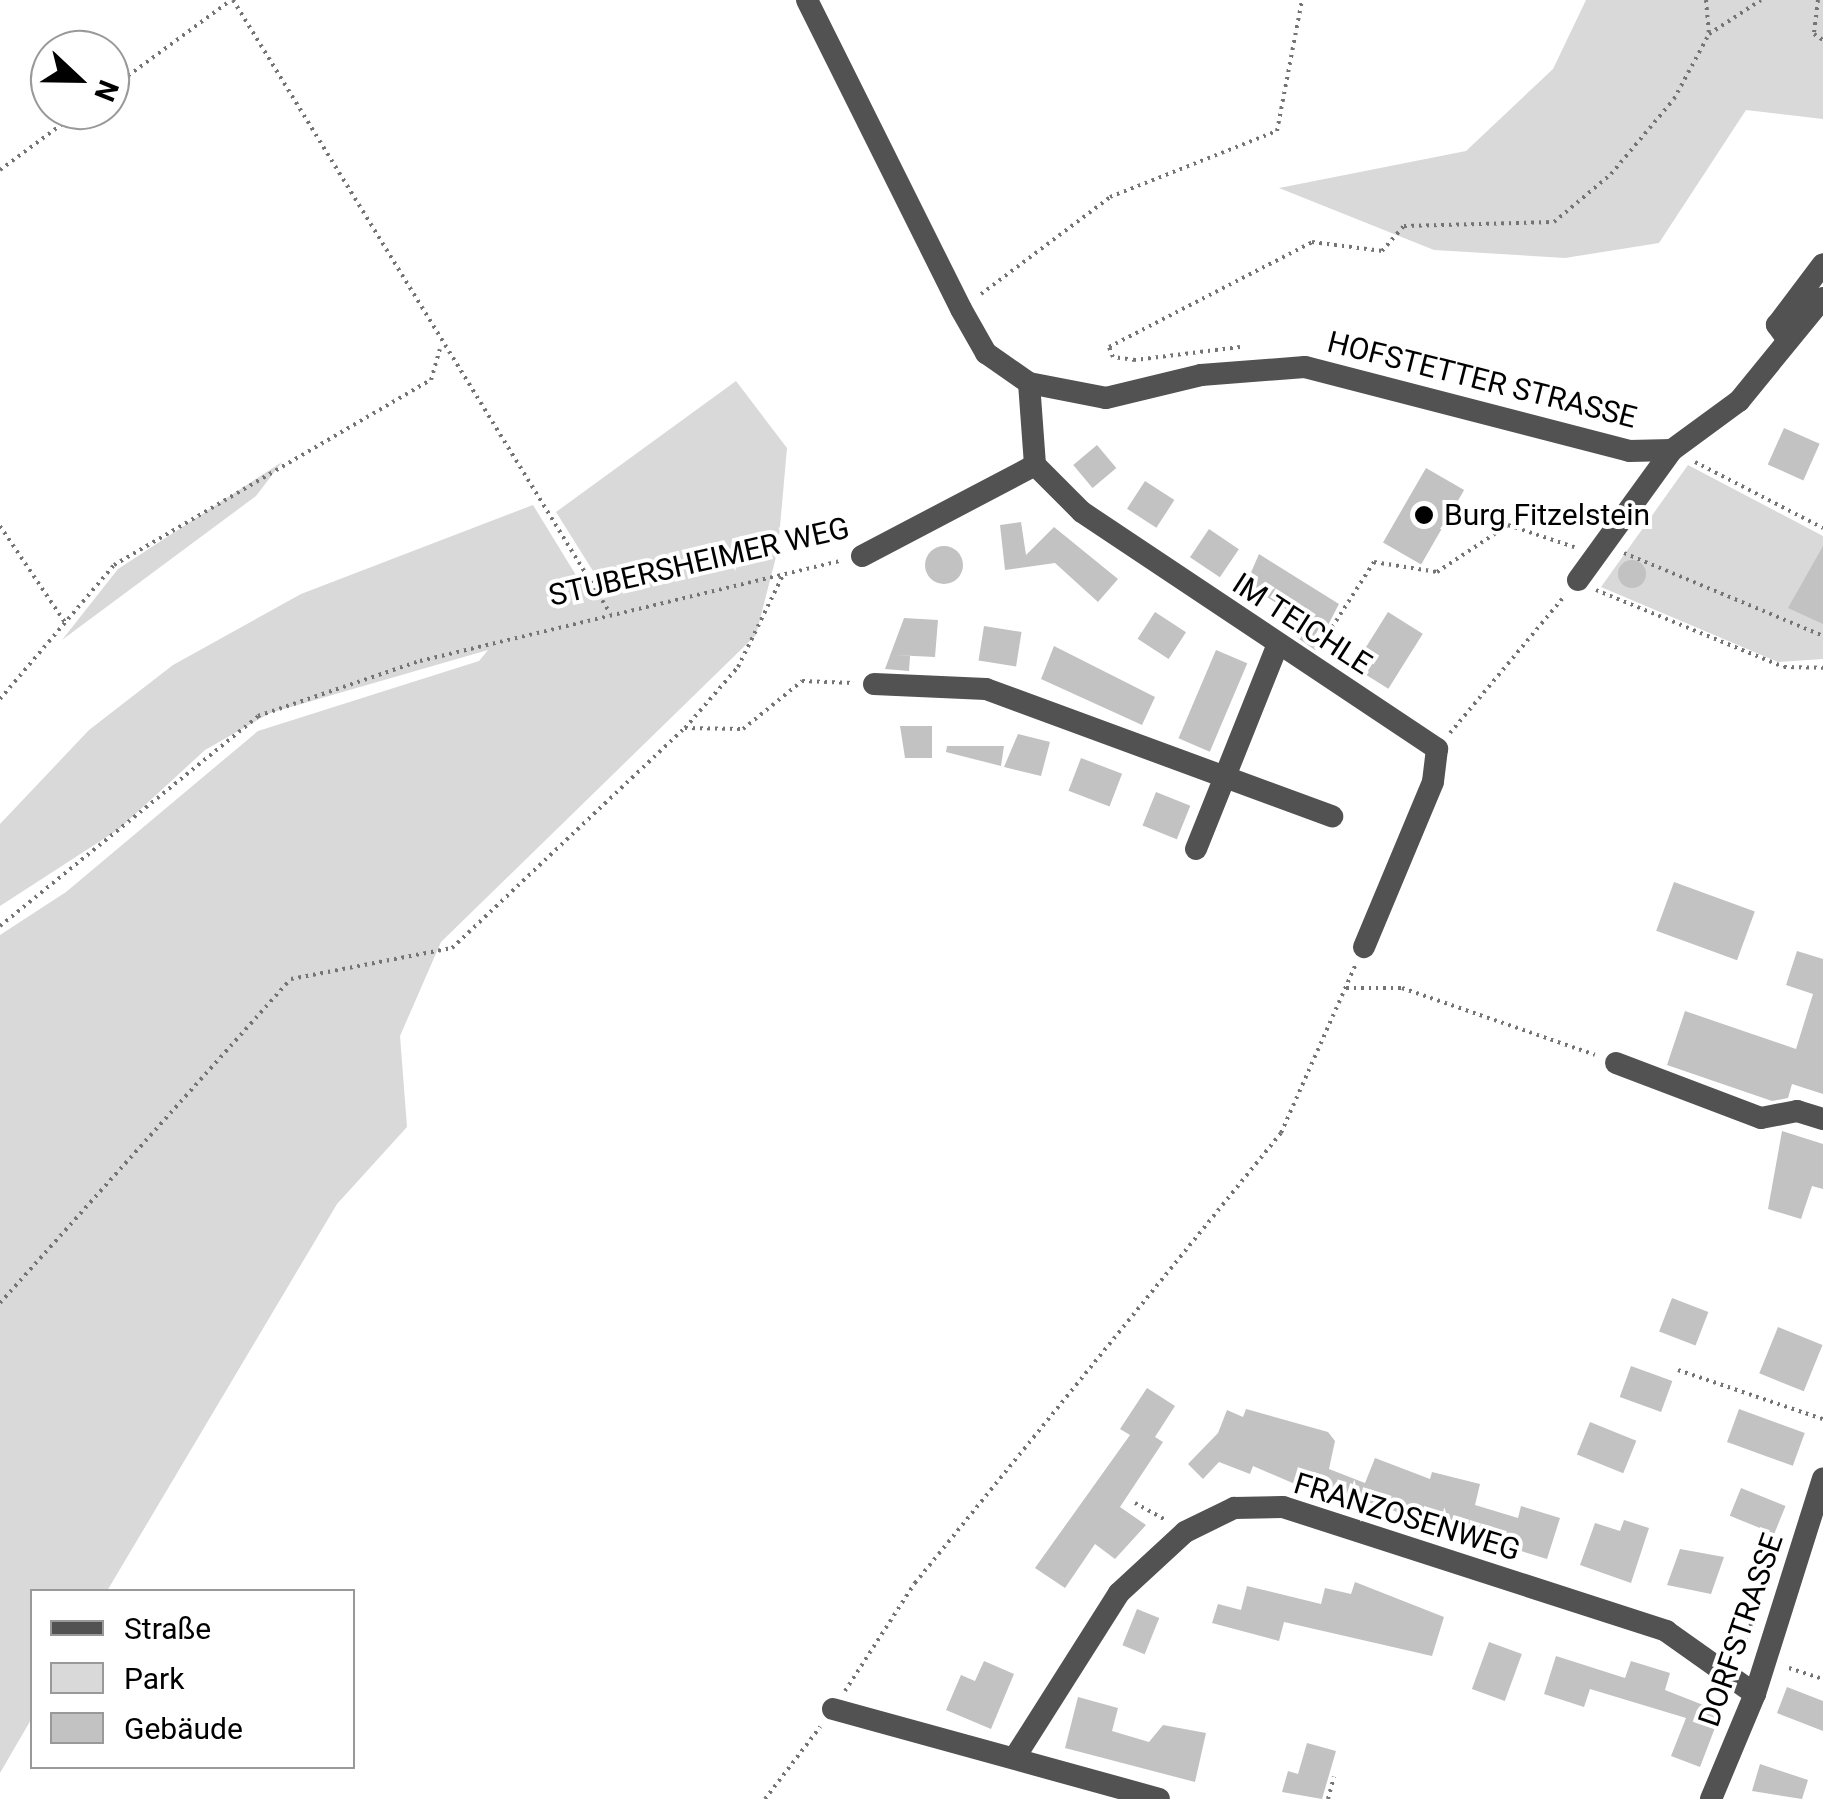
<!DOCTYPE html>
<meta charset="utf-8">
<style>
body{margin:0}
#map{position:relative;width:1823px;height:1799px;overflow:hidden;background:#fff;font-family:Roboto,sans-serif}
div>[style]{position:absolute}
.green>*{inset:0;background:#d9d9d9}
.building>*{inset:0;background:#c2c2c2;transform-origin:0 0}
.round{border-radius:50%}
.path>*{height:4px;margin-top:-2px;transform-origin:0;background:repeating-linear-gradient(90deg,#747474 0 2.5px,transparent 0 7.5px)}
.minor>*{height:22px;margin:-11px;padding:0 11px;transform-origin:11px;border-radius:11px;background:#525252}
.dots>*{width:28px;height:28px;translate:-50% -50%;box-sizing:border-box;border:5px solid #fff;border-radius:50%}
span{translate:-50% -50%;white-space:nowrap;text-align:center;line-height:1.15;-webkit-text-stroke:8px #fff;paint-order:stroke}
.street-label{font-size:30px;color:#000}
.poi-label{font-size:30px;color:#000}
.left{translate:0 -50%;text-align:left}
.legend{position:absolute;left:30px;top:1589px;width:325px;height:180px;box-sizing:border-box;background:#fff;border:2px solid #999;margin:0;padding:12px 18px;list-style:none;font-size:30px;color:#000}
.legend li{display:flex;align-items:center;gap:20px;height:50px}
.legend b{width:50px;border:2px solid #999}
.north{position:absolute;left:30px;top:30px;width:100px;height:100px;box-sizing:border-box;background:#fff;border:2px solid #999;border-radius:50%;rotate:112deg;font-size:28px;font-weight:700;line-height:40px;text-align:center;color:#000}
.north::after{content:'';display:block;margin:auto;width:35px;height:45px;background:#000;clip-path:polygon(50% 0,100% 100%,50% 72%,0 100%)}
</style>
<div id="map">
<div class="green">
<i style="clip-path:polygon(1586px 0,1823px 0,1823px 119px,1746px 110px,1659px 243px,1565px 258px,1434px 250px,1279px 188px,1466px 151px,1553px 69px)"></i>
<i style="clip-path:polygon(736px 381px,787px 448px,778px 549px,756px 635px,441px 942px,400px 1036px,407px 1127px,337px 1204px,107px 1591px,32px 1592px,32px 1718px,0 1773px,0 935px,66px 892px,258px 731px,479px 661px,488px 650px,270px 713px,205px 750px,119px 829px,0 906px,0 824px,89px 730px,173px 665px,301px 594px,533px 505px,590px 598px,608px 595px,556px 512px)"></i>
<i style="clip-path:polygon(282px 462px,256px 496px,62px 640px,118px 569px)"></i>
<i style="clip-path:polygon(1688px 465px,1823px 536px,1823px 659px,1778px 662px,1601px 587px)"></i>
</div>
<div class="building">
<i style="left:1784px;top:428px;width:39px;height:40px;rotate:24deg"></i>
<i style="left:1097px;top:445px;width:30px;height:31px;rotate:50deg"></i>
<i style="left:1426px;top:468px;width:44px;height:86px;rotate:30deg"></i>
<i style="left:1145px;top:481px;width:35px;height:33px;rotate:33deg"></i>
<i style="clip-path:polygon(1021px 522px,1026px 555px,1054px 527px,1118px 579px,1098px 602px,1055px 563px,1005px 570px,1000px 525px)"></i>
<i style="left:1209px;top:529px;width:36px;height:34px;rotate:34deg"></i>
<i style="clip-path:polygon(1823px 546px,1823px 624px,1788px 608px)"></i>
<i class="round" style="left:925px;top:546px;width:38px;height:38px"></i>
<i style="clip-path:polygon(1259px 554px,1339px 604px,1315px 650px,1295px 636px,1301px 626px,1289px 611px,1246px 584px)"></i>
<i class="round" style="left:1618px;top:560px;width:28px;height:28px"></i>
<i style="left:1155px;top:612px;width:37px;height:32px;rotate:33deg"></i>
<i style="left:1388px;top:612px;width:41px;height:65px;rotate:32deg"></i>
<i style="clip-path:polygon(904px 618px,938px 620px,935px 657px,894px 655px,910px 656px,909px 671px,885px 669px)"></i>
<i style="left:984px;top:626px;width:38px;height:35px;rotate:9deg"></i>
<i style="clip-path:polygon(1054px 646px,1155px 697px,1142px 725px,1041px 679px)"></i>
<i style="left:1216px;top:650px;width:34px;height:96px;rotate:23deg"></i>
<i style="clip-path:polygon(900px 726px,932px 726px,932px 758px,905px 758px)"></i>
<i style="clip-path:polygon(1018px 734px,1050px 742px,1041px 776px,1004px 767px)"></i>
<i style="clip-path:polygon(947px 746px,1004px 746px,1001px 766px,946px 752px)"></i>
<i style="left:1081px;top:758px;width:44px;height:35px;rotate:21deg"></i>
<i style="left:1156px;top:792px;width:37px;height:36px;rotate:22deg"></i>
<i style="left:1674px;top:882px;width:86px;height:52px;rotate:20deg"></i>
<i style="clip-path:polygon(1797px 951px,1823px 959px,1823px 1094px,1792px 1084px,1788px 1098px,1772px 1101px,1667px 1065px,1685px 1011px,1796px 1049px,1813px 994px,1786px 985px)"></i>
<i style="clip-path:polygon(1782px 1131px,1823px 1144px,1823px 1189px,1812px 1186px,1801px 1219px,1768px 1209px)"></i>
<i style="left:1672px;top:1298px;width:39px;height:36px;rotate:21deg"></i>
<i style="left:1778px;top:1327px;width:48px;height:50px;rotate:22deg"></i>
<i style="left:1631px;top:1366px;width:44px;height:33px;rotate:20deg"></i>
<i style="clip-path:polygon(1147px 1388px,1175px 1406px,1155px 1437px,1163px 1442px,1120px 1507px,1146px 1525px,1115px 1559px,1095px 1544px,1065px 1588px,1035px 1568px,1130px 1435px,1120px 1429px)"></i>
<i style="clip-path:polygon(1246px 1409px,1328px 1432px,1335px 1441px,1329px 1469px,1365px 1483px,1375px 1458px,1430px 1479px,1432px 1472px,1480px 1484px,1475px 1505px,1518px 1518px,1521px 1506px,1560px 1518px,1547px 1559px,1498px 1544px,1501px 1533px,1407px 1508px,1406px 1515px,1335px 1491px,1332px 1500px,1253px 1466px,1250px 1474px,1219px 1462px,1203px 1479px,1188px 1464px,1218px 1433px,1227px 1410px,1243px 1417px)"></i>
<i style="left:1739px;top:1409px;width:70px;height:35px;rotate:20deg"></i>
<i style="left:1590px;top:1422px;width:50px;height:35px;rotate:22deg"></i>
<i style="left:1741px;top:1488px;width:48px;height:30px;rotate:22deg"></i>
<i style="clip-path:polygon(1624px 1520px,1649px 1528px,1631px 1583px,1580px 1565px,1595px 1523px,1620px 1531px)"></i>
<i style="clip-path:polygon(1680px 1549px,1724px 1557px,1711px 1594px,1667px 1585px)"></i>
<i style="clip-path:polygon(1355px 1582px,1444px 1617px,1432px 1656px,1284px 1622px,1279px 1641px,1212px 1623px,1218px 1604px,1241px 1610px,1247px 1586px,1321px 1604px,1325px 1588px,1351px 1594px)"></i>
<i style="left:1137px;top:1609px;width:24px;height:39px;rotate:22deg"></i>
<i style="left:1489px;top:1642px;width:35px;height:50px;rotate:20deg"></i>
<i style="clip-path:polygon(1556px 1656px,1625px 1678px,1631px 1661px,1670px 1673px,1665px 1690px,1721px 1712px,1700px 1767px,1671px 1756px,1686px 1718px,1590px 1689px,1584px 1707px,1544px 1694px)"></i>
<i style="clip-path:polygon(984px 1661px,1014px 1674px,991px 1729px,946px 1710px,961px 1675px,975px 1681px)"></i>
<i style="clip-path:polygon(1787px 1687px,1823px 1701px,1823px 1731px,1777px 1713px)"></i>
<i style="clip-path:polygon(1078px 1697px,1118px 1708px,1112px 1731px,1149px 1742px,1163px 1725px,1206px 1733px,1195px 1782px,1065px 1748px)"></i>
<i style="clip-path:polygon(1307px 1743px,1336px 1751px,1322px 1799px,1282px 1792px,1288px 1771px,1298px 1774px)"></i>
<i style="clip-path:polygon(1760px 1764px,1808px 1780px,1802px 1799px,1752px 1791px)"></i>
</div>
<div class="path">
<i style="left:233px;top:0;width:720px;rotate:58.41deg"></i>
<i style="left:1706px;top:0;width:34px;rotate:85deg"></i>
<i style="left:1709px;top:34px;width:62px;rotate:-33.2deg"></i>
<i style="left:1818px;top:0;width:34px;rotate:97deg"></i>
<i style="left:1814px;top:34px;width:11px;rotate:34deg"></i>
<i style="left:110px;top:89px;width:150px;rotate:-36.3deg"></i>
<i style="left:0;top:170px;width:101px;rotate:-36.5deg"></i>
<i style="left:981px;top:294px;width:161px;rotate:-36.9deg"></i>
<i style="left:1110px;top:197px;width:180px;rotate:-21.6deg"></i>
<i style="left:1277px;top:131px;width:133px;rotate:-79.2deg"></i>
<i style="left:1240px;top:347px;width:106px;rotate:172.9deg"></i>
<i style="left:1135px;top:360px;width:22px;rotate:-172deg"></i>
<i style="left:1113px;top:357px;width:11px;rotate:-112deg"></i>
<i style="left:1109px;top:347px;width:229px;rotate:-27.3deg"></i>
<i style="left:1312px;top:242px;width:71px;rotate:7.3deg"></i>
<i style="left:1382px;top:251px;width:33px;rotate:-49deg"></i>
<i style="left:1404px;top:226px;width:150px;rotate:-1.5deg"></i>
<i style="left:1554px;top:222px;width:75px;rotate:-40.1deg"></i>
<i style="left:1611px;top:174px;width:98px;rotate:-50deg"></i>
<i style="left:1674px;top:99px;width:74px;rotate:-61.7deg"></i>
<i style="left:1695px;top:462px;width:144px;rotate:27.3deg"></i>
<i style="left:0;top:526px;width:118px;rotate:56deg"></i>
<i style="left:1624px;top:553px;width:216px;rotate:22.6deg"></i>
<i style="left:1596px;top:590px;width:203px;rotate:22.3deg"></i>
<i style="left:1784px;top:667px;width:39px;rotate:1deg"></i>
<i style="left:1320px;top:646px;width:100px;rotate:-57.3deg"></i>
<i style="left:1374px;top:562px;width:64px;rotate:9deg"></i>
<i style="left:1437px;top:572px;width:85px;rotate:-33.5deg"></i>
<i style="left:1508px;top:525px;width:70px;rotate:18.4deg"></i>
<i style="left:0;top:699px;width:176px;rotate:-49.6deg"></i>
<i style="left:114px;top:565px;width:367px;rotate:-30.3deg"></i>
<i style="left:431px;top:380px;width:32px;rotate:-74deg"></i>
<i style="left:685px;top:728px;width:58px;rotate:1deg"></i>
<i style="left:743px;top:729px;width:76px;rotate:-39.1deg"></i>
<i style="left:802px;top:681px;width:51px;rotate:2.2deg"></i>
<i style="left:1450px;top:733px;width:175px;rotate:-50.1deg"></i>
<i style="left:0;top:926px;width:333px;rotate:-39.1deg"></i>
<i style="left:258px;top:716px;width:171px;rotate:-18.8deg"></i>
<i style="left:420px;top:661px;width:431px;rotate:-13.4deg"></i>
<i style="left:1346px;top:988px;width:56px"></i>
<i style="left:1402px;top:988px;width:204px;rotate:19.1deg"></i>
<i style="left:0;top:1303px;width:435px;rotate:-48.1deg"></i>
<i style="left:291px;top:979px;width:164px;rotate:-10.9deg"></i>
<i style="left:452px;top:948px;width:320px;rotate:-43.4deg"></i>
<i style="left:685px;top:728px;width:81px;rotate:-49deg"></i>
<i style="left:738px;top:667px;width:105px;rotate:-63.9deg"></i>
<i style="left:1678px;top:1370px;width:153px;rotate:18.7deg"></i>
<i style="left:1135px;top:1503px;width:33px;rotate:29deg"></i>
<i style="left:1740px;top:1654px;width:35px;rotate:-70deg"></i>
<i style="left:1789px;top:1668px;width:36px;rotate:18deg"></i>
<i style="left:845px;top:1691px;width:129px;rotate:-57.1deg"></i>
<i style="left:915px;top:1583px;width:580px;rotate:-50.88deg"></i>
<i style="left:1281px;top:1133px;width:183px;rotate:-66.1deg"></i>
<i style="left:765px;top:1799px;width:91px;rotate:-52.6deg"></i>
<i style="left:1328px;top:1799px;width:23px;rotate:-75deg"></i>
</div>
<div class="minor">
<i style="left:807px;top:0;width:345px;rotate:63.5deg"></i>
<i style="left:961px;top:309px;width:51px;rotate:60.4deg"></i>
<i style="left:986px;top:353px;width:52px;rotate:34.9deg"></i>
<i style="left:1029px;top:383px;width:78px;rotate:11deg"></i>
<i style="left:1106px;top:398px;width:98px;rotate:-13.6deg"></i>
<i style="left:1201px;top:375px;width:104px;rotate:-4.4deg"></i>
<i style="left:1305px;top:367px;width:335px;rotate:14.5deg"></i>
<i style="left:1629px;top:451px;width:43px;rotate:-1.3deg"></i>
<i style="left:1672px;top:450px;width:83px;rotate:-36.2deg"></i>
<i style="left:1739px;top:401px;width:133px;rotate:-50.8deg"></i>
<i style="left:1788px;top:340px;width:19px;rotate:-126deg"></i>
<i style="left:1777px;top:325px;width:76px;rotate:-53deg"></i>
<i style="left:1029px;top:383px;width:82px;rotate:85.8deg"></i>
<i style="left:1035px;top:465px;width:66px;rotate:45deg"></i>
<i style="left:1082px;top:512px;width:427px;rotate:33.7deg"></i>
<i style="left:1437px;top:749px;width:33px;rotate:97deg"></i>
<i style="left:1433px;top:782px;width:179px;rotate:112.7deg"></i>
<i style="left:862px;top:556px;width:195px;rotate:-27.7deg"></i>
<i style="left:1578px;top:580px;width:160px;rotate:-54.1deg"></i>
<i style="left:874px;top:684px;width:112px;rotate:2.6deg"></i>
<i style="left:986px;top:689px;width:369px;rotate:20.2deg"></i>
<i style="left:1196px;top:849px;width:219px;rotate:-68.2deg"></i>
<i style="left:1616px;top:1063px;width:155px;rotate:20.8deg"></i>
<i style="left:1761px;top:1118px;width:37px;rotate:-11deg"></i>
<i style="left:1797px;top:1111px;width:27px;rotate:17deg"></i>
<i style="left:833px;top:1709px;width:338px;rotate:15.4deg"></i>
<i style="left:1015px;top:1757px;width:194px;rotate:-57.6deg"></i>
<i style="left:1119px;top:1593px;width:90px;rotate:-42.7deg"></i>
<i style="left:1185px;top:1532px;width:55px;rotate:-26.1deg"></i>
<i style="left:1234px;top:1508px;width:49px;rotate:-1.2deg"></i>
<i style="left:1283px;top:1507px;width:403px;rotate:17.9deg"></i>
<i style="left:1666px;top:1631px;width:109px;rotate:35.3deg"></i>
<i style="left:1711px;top:1799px;width:114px;rotate:-67.3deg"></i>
<i style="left:1755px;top:1694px;width:226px;rotate:-72.5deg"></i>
</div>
<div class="dots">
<i style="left:1424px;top:515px;background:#000"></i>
</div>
<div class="street-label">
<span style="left:1482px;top:380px;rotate:14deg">HOFSTETTER STRASSE</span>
<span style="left:699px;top:562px;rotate:-13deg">STUBERSHEIMER WEG</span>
<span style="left:1302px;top:624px;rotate:33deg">IM TEICHLE</span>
<span style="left:1407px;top:1517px;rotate:17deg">FRANZOSENWEG</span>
<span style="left:1741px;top:1630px;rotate:-71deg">DORFSTRASSE</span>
</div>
<div class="poi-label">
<span class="left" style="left:1444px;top:515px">Burg Fitzelstein</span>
</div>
<ul class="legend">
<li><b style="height:12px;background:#525252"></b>Straße</li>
<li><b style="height:28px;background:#d9d9d9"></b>Park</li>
<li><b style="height:28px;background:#c2c2c2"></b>Gebäude</li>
</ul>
<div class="north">N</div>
</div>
